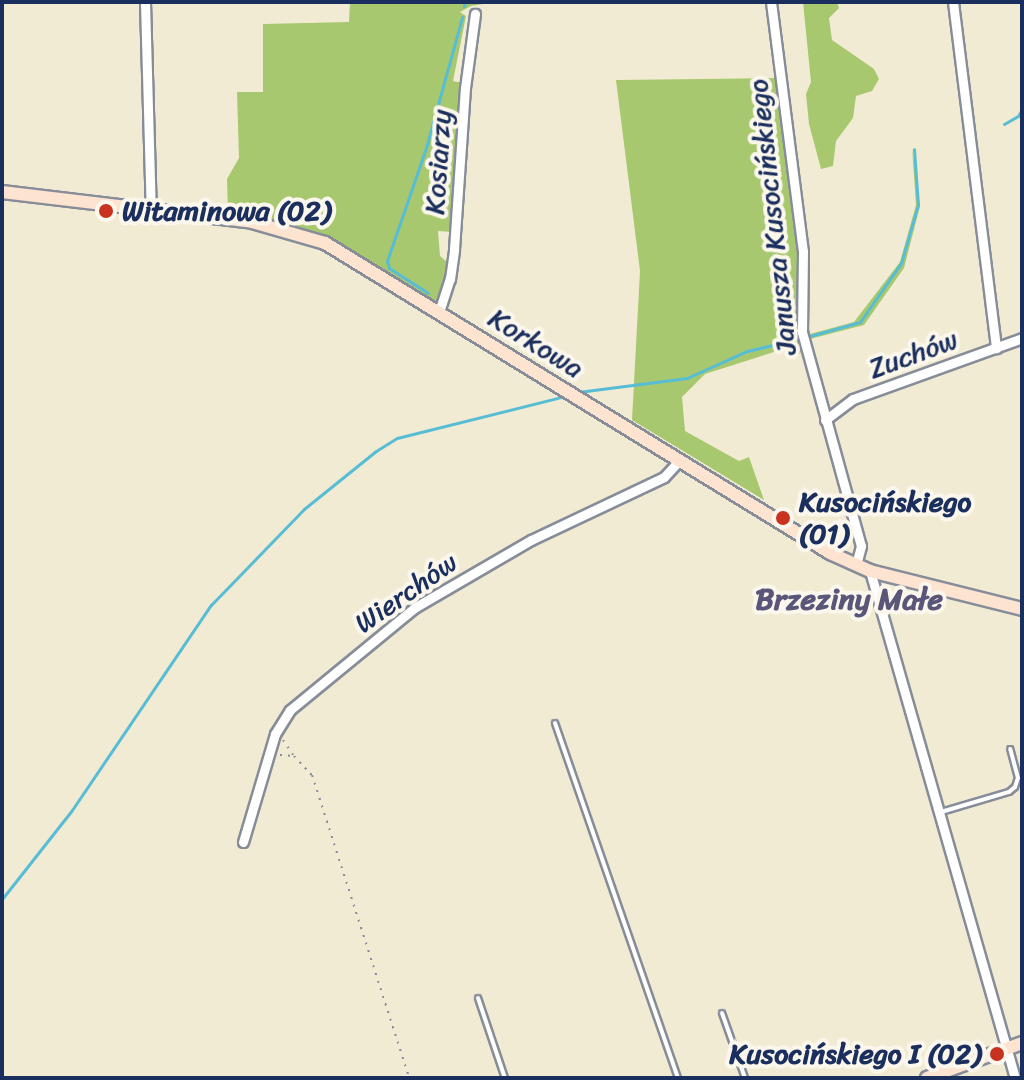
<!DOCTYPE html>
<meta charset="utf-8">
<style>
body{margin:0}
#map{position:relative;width:1024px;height:1080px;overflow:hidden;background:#f2ebd4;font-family:Sriracha,sans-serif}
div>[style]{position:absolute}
.green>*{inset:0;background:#a8c870}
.stream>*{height:3px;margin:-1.5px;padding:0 1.5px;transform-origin:1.5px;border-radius:1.5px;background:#57bdd5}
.path>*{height:2px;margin-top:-1px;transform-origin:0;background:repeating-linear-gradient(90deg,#868d99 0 2px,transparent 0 8px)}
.roads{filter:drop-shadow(2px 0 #868d99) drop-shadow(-2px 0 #868d99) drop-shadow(0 2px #868d99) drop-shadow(0 -2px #868d99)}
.lane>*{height:4px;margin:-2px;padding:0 2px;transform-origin:2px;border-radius:2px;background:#fff}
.street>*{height:9px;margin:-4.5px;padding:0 4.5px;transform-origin:4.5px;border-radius:4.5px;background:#fff}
.secondary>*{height:12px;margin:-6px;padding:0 6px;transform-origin:6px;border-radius:6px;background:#fde4d1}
.dots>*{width:22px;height:22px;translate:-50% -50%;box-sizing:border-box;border:4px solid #fbf7ec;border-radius:50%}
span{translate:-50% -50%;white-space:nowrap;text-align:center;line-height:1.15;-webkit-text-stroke:8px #fbf7ec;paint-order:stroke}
.street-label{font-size:28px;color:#1b2f5e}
.poi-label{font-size:28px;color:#1b2f5e;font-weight:700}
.left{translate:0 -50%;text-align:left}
.right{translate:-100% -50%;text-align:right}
.neighbourhood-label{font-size:30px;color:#5a5679;font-weight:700}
.frame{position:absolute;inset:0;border:4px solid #1b2f5e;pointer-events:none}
</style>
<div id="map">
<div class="green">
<i style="clip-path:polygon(350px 2px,495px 2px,471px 6px,460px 12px,466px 16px,453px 81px,462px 83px,452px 232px,438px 231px,440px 256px,447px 262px,447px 276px,442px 295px,436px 304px,325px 238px,293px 225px,228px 214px,227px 179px,239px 158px,237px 92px,263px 92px,263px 24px,349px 22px)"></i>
<i style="clip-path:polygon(803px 2px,837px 2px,839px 8px,829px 18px,832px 40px,874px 69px,879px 79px,872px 91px,856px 96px,853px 118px,836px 141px,833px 166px,821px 169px,809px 124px,806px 94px,811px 82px)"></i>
<i style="clip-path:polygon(777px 78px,801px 250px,801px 352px,798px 355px,796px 345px,705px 374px,682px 397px,685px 431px,739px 461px,749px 457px,764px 500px,632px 420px,640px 271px,616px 80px)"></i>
<i style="clip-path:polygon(912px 147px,920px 206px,904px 268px,864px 325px,806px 340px,806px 308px,810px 334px,854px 322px,900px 262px,916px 205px)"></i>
</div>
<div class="stream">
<i style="left:464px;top:6px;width:4px;rotate:-76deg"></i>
<i style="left:1004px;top:124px;width:16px;rotate:-30deg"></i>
<i style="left:1018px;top:116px;width:8px;rotate:-60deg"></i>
<i style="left:428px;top:293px;width:46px;rotate:-147.3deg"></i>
<i style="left:389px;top:268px;width:7px;rotate:-106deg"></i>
<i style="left:387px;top:261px;width:120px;rotate:-71deg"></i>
<i style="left:426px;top:148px;width:136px;rotate:-74.6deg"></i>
<i style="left:810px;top:336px;width:52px;rotate:-15.6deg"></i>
<i style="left:860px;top:322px;width:72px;rotate:-55.2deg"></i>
<i style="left:901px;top:263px;width:60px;rotate:-73.7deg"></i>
<i style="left:918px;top:205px;width:56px;rotate:-94.1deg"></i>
<i style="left:578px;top:392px;width:110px;rotate:-7.3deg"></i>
<i style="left:687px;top:378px;width:66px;rotate:-24.2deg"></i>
<i style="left:747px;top:351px;width:48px;rotate:-13.2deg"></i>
<i style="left:2px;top:899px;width:113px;rotate:-51.8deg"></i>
<i style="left:72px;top:810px;width:248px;rotate:-55.9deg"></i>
<i style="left:211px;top:605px;width:134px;rotate:-45.9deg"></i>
<i style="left:304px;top:509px;width:92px;rotate:-38.9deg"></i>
<i style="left:376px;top:451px;width:25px;rotate:-32deg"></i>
<i style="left:397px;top:438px;width:174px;rotate:-14deg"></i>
</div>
<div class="path">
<i style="left:283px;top:740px;width:18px;rotate:56deg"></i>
<i style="left:280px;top:755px;width:14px;rotate:4deg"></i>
<i style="left:294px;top:756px;width:26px;rotate:47deg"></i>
<i style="left:312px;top:775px;width:318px;rotate:72.2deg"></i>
</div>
<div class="roads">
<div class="lane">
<i style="left:555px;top:723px;width:376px;rotate:70.9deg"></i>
<i style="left:941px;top:812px;width:71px;rotate:-16.4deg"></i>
<i style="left:1009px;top:792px;width:8px;rotate:-40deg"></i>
<i style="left:1015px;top:787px;width:9px;rotate:-72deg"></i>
<i style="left:1018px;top:778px;width:30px;rotate:-105deg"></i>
<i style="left:478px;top:998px;width:84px;rotate:71.4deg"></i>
<i style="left:722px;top:1013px;width:69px;rotate:70.5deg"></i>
</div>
<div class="street">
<i style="left:145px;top:2px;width:209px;rotate:88.4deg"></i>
<i style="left:771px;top:2px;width:251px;rotate:82.7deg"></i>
<i style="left:803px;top:251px;width:81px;rotate:90.7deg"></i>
<i style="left:802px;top:332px;width:222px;rotate:74.6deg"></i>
<i style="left:861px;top:546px;width:20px;rotate:105deg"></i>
<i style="left:953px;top:2px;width:349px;rotate:82.9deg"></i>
<i style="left:439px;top:312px;width:35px;rotate:-72deg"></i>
<i style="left:450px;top:279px;width:30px;rotate:-82deg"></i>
<i style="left:454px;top:249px;width:161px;rotate:-86.1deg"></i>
<i style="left:465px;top:88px;width:75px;rotate:-82.3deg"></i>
<i style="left:825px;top:420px;width:35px;rotate:-37deg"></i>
<i style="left:853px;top:399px;width:180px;rotate:-19.8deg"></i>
<i style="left:870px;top:571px;width:527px;rotate:74.04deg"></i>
<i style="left:243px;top:842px;width:113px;rotate:-73.5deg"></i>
<i style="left:275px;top:734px;width:28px;rotate:-58deg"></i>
<i style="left:290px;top:710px;width:161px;rotate:-39.4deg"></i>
<i style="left:414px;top:608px;width:135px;rotate:-30.2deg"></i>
<i style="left:531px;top:540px;width:147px;rotate:-25.3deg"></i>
<i style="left:664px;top:477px;width:23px;rotate:-47deg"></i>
</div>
<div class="secondary">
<i style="left:2px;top:192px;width:252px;rotate:6.8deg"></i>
<i style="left:252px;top:222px;width:76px;rotate:16deg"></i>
<i style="left:325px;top:243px;width:593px;rotate:31.54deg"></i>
<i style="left:830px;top:553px;width:44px;rotate:24.2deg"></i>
<i style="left:870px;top:571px;width:157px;rotate:14deg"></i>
<i style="left:927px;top:1078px;width:101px;rotate:-20.2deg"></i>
</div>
</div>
<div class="dots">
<i style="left:106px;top:211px;background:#c8321e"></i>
<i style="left:783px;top:518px;background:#c8321e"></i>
<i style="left:997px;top:1054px;background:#c8321e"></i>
</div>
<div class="street-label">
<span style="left:438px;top:162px;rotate:-86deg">Kosiarzy</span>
<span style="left:772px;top:217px;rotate:-96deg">Janusza Kusocińskiego</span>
<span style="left:536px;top:343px;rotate:32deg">Korkowa</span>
<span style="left:913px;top:354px;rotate:-20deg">Zuchów</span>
<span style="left:406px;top:593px;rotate:-35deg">Wierchów</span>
</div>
<div class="poi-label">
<span class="left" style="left:122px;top:211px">Witaminowa (02)</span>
<span class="left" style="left:799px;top:518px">Kusocińskiego<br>(01)</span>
<span class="right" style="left:981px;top:1054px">Kusocińskiego I (02)</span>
</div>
<div class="neighbourhood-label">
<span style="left:849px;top:599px">Brzeziny Małe</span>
</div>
<div class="frame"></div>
</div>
